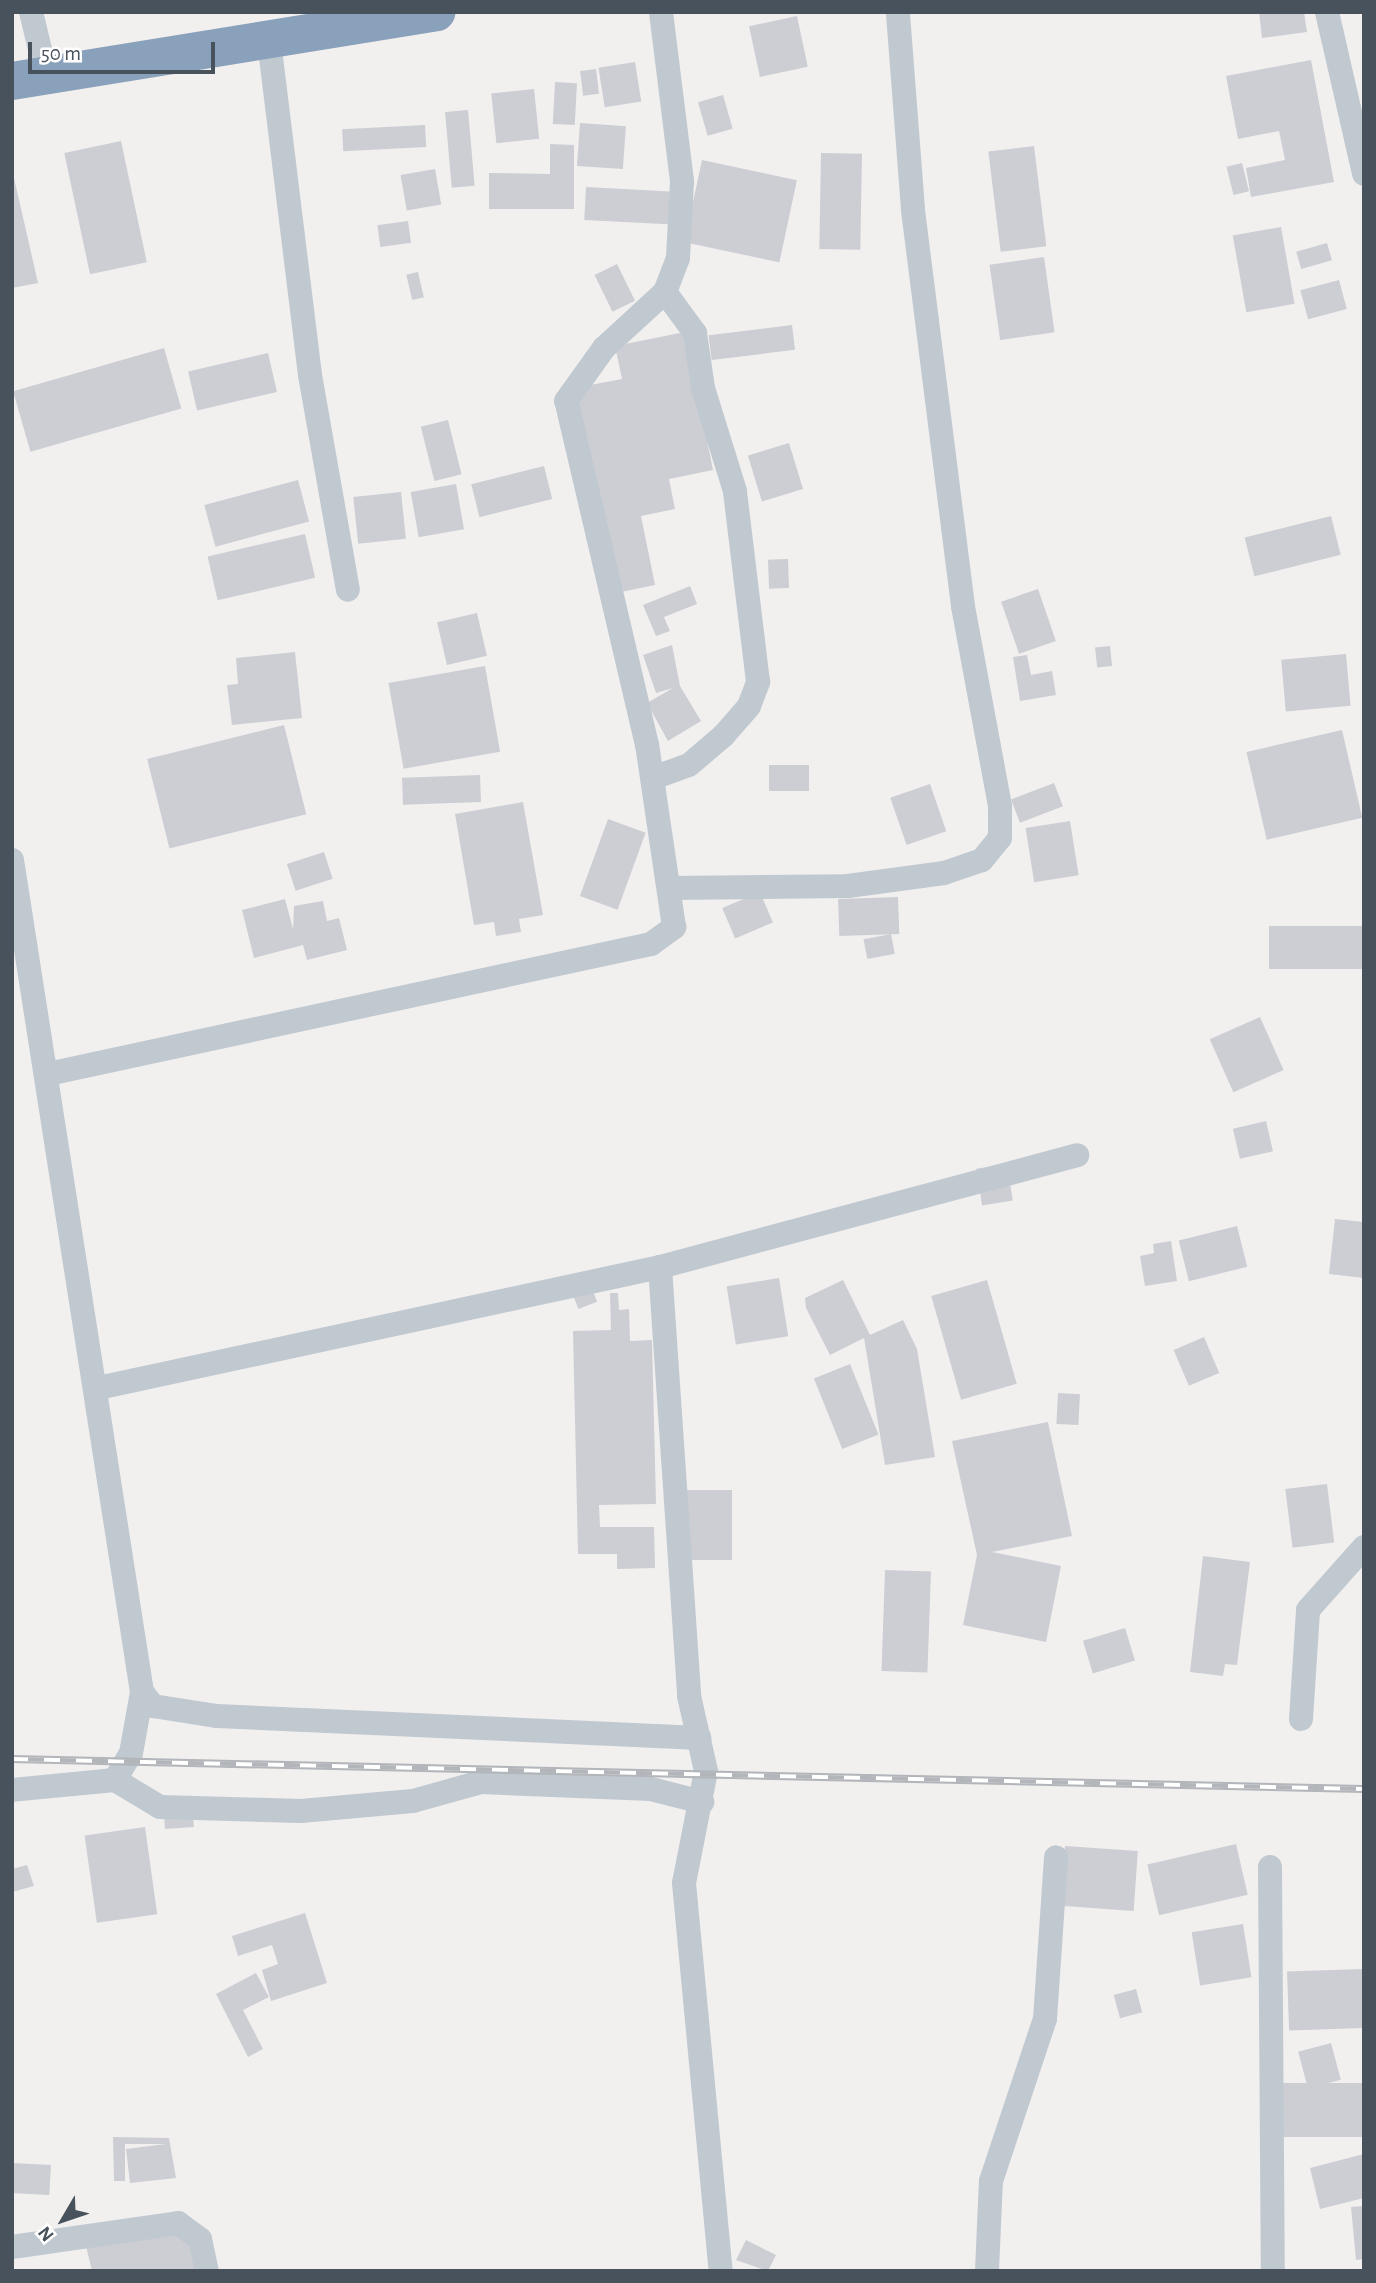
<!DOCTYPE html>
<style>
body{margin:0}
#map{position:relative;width:1376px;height:2283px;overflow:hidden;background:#f2efef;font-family:"Alegreya Sans",sans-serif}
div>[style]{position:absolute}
.building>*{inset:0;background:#ccced4;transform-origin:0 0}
.street>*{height:24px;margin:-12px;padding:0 12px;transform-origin:12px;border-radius:12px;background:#c1c9d0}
.highway>*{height:38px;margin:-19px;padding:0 19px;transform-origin:19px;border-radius:19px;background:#8aa1bb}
.rail>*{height:8px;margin-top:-4px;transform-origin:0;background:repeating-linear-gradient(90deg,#fff 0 16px,#b2b5b9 0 32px);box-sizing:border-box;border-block:2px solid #b2b5b9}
span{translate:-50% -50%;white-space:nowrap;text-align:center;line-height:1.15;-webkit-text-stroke:7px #fff;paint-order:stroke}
.frame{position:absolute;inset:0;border:14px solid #48525c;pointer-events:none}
.north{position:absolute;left:28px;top:2185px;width:70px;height:70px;-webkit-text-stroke:5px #fff;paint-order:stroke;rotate:231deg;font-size:19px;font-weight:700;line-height:28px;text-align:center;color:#48525c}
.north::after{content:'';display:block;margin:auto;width:24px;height:32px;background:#48525c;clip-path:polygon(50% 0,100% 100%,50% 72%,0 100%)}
.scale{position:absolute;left:28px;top:42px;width:187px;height:32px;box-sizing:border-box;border:4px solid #48525c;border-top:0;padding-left:9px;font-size:21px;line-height:24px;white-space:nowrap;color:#48525c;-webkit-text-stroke:5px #fff;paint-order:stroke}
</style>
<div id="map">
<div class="building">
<i style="clip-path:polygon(1259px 12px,1304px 12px,1307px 32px,1262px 38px)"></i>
<i style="left:797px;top:16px;width:52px;height:49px;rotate:78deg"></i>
<i style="clip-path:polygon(1311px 60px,1334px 182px,1251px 197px,1246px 168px,1285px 160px,1279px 131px,1238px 139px,1226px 76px)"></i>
<i style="left:635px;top:62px;width:40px;height:37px;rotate:81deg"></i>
<i style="left:596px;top:69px;width:25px;height:16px;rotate:83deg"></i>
<i style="left:555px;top:82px;width:22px;height:42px;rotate:3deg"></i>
<i style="left:534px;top:89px;width:50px;height:43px;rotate:84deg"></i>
<i style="left:723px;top:95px;width:35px;height:26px;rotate:74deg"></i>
<i style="left:468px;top:110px;width:76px;height:23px;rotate:85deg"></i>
<i style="left:580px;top:123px;width:46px;height:43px;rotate:4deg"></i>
<i style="left:425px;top:125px;width:22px;height:83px;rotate:87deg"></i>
<i style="left:121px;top:141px;width:124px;height:58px;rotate:78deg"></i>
<i style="clip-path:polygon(550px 144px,574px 145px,574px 209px,489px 209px,489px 173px,550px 174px)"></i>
<i style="left:1034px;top:146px;width:101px;height:46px;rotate:83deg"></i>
<i style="left:821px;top:153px;width:41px;height:96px;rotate:1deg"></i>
<i style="left:702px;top:160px;width:97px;height:84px;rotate:12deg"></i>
<i style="left:1242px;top:163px;width:29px;height:16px;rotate:76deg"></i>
<i style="clip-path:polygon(12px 169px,38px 283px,12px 288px)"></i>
<i style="left:435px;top:169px;width:36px;height:35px;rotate:80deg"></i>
<i style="left:586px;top:187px;width:84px;height:33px;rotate:3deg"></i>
<i style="left:408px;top:221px;width:22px;height:31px;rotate:82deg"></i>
<i style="left:1281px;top:227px;width:78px;height:49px;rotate:80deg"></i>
<i style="left:1327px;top:243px;width:18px;height:32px;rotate:74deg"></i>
<i style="left:1044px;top:257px;width:76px;height:55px;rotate:82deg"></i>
<i style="left:617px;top:264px;width:41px;height:25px;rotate:64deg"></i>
<i style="left:418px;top:272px;width:26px;height:12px;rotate:77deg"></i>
<i style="left:1339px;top:280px;width:30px;height:40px;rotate:75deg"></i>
<i style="left:792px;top:325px;width:25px;height:84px;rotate:83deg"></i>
<i style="clip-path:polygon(685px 332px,713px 470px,669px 479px,675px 509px,641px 516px,655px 585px,611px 594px,569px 389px,622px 379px,615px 346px)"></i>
<i style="left:164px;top:348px;width:63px;height:157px;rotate:74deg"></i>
<i style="left:268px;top:353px;width:40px;height:82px;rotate:77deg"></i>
<i style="left:448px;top:420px;width:56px;height:28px;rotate:76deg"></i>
<i style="left:789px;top:443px;width:48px;height:43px;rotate:73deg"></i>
<i style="left:544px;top:466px;width:34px;height:75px;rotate:76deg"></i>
<i style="left:298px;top:480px;width:43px;height:97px;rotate:75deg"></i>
<i style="left:456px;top:484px;width:46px;height:46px;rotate:80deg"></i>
<i style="left:401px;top:492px;width:47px;height:48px;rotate:84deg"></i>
<i style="left:1331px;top:516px;width:40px;height:89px;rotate:76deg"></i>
<i style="left:305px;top:534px;width:45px;height:100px;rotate:77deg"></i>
<i style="left:788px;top:559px;width:29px;height:20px;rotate:88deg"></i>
<i style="clip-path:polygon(690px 586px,697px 604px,664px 617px,670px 631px,656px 636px,643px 605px)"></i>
<i style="left:1038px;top:589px;width:55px;height:39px;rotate:71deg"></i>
<i style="left:477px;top:613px;width:44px;height:41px;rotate:77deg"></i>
<i style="clip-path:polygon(672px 645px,680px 686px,701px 721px,668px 741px,647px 703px,673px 688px,656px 693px,643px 655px)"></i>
<i style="left:1110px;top:646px;width:20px;height:15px;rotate:84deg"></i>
<i style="clip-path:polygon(295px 652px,302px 718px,232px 725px,227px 685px,238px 684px,236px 658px)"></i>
<i style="left:1346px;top:654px;width:52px;height:65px;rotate:85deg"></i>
<i style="clip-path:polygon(1027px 655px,1031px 675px,1052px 671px,1056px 695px,1020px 701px,1013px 657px)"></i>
<i style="left:485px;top:666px;width:87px;height:98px;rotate:80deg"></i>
<i style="left:284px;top:725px;width:92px;height:141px;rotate:76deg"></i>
<i style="left:1342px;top:730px;width:90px;height:98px;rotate:77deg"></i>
<i style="left:769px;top:765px;width:40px;height:26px"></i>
<i style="left:480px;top:775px;width:27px;height:78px;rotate:88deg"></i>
<i style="left:1054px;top:783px;width:25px;height:46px;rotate:69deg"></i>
<i style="left:930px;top:784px;width:50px;height:42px;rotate:71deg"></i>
<i style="clip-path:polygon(523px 802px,543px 915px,519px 919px,521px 932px,496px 936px,494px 922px,474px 925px,455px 814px)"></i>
<i style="left:608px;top:819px;width:40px;height:82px;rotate:20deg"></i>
<i style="left:1070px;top:821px;width:55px;height:45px;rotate:81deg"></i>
<i style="left:324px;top:852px;width:28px;height:39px;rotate:72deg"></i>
<i style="left:760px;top:892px;width:33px;height:41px;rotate:67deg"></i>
<i style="left:898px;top:897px;width:37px;height:60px;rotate:88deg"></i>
<i style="clip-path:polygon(285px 899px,293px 929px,294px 906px,323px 901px,327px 921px,339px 918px,347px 950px,307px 960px,303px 945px,254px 958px,242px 910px)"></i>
<i style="left:1364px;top:926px;width:43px;height:95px;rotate:90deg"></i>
<i style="left:891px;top:934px;width:20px;height:28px;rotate:79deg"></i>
<i style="left:1260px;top:1017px;width:58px;height:55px;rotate:66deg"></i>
<i style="left:1266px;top:1121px;width:31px;height:34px;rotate:77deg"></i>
<i style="left:1007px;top:1164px;width:37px;height:31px;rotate:81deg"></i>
<i style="clip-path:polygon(1335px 1219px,1364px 1222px,1364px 1278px,1329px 1274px)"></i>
<i style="left:1237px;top:1226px;width:42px;height:60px;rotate:76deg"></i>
<i style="clip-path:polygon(1171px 1241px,1177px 1281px,1145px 1286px,1140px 1256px,1154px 1253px,1153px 1244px)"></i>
<i style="left:779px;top:1278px;width:59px;height:53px;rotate:81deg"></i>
<i style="clip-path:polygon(843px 1280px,870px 1335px,903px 1320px,917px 1349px,935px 1457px,885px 1465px,864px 1338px,830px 1355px,806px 1308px,805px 1298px)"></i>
<i style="left:987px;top:1280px;width:108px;height:58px;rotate:74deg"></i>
<i style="left:591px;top:1286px;width:17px;height:20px;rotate:69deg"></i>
<i style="clip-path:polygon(610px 1293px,618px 1293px,619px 1310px,629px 1309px,630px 1341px,652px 1340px,656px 1504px,599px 1505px,600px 1527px,654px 1527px,655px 1568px,617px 1569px,617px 1554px,578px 1554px,573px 1331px,611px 1330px)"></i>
<i style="left:1204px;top:1337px;width:39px;height:33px;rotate:67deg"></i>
<i style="left:850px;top:1364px;width:76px;height:39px;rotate:68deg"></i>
<i style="left:1058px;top:1393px;width:22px;height:31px;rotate:3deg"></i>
<i style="clip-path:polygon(1048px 1422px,1072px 1536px,992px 1552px,1061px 1566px,1046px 1642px,963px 1625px,977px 1555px,952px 1441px)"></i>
<i style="left:1327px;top:1484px;width:59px;height:42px;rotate:83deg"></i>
<i style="left:685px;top:1490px;width:47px;height:70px"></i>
<i style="clip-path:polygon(1203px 1556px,1250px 1562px,1237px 1665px,1225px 1664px,1223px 1676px,1190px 1672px)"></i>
<i style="left:885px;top:1570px;width:46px;height:101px;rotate:2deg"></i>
<i style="left:1125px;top:1628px;width:34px;height:44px;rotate:73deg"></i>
<i style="left:193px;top:1814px;width:13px;height:29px;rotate:86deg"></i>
<i style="left:145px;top:1827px;width:88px;height:61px;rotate:82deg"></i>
<i style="left:1236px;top:1844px;width:52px;height:91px;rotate:77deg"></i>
<i style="left:1065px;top:1846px;width:73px;height:60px;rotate:4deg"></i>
<i style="clip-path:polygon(27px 1865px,34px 1886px,12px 1892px,12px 1869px)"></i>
<i style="clip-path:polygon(305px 1913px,327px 1983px,271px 2001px,262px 1970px,278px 1964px,272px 1945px,238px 1956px,232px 1936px)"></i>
<i style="left:1243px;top:1924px;width:54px;height:52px;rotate:81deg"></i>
<i style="left:1362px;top:1969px;width:59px;height:75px;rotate:88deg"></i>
<i style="clip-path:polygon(256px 1973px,269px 1997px,243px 2010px,263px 2049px,248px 2057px,216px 1994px)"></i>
<i style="left:1136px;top:1989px;width:24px;height:23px;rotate:75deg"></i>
<i style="left:1331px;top:2043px;width:38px;height:34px;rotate:75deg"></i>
<i style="left:1364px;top:2083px;width:54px;height:82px;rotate:90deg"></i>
<i style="clip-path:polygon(113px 2137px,169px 2138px,176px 2178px,130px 2183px,126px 2149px,166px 2144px,125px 2144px,125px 2181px,114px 2181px)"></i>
<i style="clip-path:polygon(1364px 2154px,1364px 2198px,1320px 2209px,1310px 2168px)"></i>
<i style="left:12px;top:2163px;width:39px;height:30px;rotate:3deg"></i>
<i style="clip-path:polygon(1364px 2206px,1364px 2259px,1356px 2260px,1351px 2207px)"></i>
<i style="clip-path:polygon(184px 2222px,196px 2271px,92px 2271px,86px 2246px)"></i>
<i style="clip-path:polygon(746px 2240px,776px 2255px,768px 2271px,736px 2260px)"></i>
</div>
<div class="street">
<i style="left:31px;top:12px;width:64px;rotate:76.4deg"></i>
<i style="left:1327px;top:12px;width:166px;rotate:77.1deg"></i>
<i style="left:269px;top:41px;width:337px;rotate:83deg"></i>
<i style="left:310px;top:375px;width:218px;rotate:80deg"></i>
<i style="left:653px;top:778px;width:38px;rotate:-20deg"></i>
<i style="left:689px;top:765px;width:46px;rotate:-40.6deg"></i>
<i style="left:724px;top:735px;width:38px;rotate:-49deg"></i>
<i style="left:749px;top:706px;width:26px;rotate:-69deg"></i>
<i style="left:758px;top:682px;width:192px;rotate:-96.9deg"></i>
<i style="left:735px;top:491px;width:108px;rotate:-107.3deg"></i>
<i style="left:703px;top:388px;width:56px;rotate:-98.3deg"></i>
<i style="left:695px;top:333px;width:51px;rotate:-126.2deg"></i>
<i style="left:12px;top:860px;width:842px;rotate:81.12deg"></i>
<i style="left:142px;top:1692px;width:62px;rotate:100.2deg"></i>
<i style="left:131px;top:1753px;width:31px;rotate:121deg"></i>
<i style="left:115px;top:1780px;width:103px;rotate:174.5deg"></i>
<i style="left:669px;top:888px;width:179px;rotate:-0.6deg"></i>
<i style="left:848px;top:886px;width:97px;rotate:-7.7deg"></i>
<i style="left:944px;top:873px;width:40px;rotate:-18.9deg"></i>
<i style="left:982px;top:860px;width:28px;rotate:-51deg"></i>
<i style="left:1000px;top:838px;width:32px;rotate:-90deg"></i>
<i style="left:1000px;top:806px;width:203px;rotate:-100.5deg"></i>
<i style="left:963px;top:606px;width:400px;rotate:-97.2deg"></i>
<i style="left:913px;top:209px;width:198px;rotate:-94.4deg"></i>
<i style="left:48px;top:1074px;width:617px;rotate:-12.17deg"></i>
<i style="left:651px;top:944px;width:29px;rotate:-36deg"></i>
<i style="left:674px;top:927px;width:184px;rotate:-98.4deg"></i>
<i style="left:647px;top:745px;width:353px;rotate:-103.2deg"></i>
<i style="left:566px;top:401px;width:65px;rotate:-54.4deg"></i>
<i style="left:604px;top:348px;width:83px;rotate:-42.6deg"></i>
<i style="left:665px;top:292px;width:36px;rotate:-69deg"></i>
<i style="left:678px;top:258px;width:77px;rotate:-87deg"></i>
<i style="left:682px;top:181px;width:170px;rotate:-97.1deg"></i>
<i style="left:660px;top:1267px;width:430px;rotate:86.1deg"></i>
<i style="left:689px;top:1696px;width:77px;rotate:77.2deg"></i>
<i style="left:706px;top:1771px;width:114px;rotate:101.1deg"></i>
<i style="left:684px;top:1883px;width:390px;rotate:84.6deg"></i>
<i style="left:98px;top:1388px;width:575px;rotate:-12.15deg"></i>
<i style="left:660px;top:1267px;width:432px;rotate:-15deg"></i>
<i style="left:142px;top:1692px;width:18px;rotate:52deg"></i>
<i style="left:153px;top:1706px;width:65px;rotate:8.9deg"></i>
<i style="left:217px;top:1716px;width:483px;rotate:2.6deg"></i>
<i style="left:1301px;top:1719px;width:109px;rotate:-86.3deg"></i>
<i style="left:1308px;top:1610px;width:84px;rotate:-48.4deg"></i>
<i style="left:115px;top:1780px;width:52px;rotate:31deg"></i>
<i style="left:160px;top:1807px;width:141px;rotate:1.6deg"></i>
<i style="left:301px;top:1811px;width:112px;rotate:-5.1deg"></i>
<i style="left:413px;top:1801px;width:71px;rotate:-15.6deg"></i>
<i style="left:481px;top:1782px;width:170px;rotate:2.4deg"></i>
<i style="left:651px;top:1789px;width:53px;rotate:14.3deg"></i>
<i style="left:1270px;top:1867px;width:404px;rotate:89.6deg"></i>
<i style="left:12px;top:2247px;width:168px;rotate:-8.2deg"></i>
<i style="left:178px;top:2223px;width:27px;rotate:36deg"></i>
<i style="left:200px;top:2239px;width:33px;rotate:78deg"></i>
<i style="left:987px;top:2271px;width:90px;rotate:-87.5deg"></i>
<i style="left:991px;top:2181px;width:171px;rotate:-71.6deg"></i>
<i style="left:1045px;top:2019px;width:162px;rotate:-86.1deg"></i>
</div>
<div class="highway">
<i style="left:12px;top:81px;width:430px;rotate:-9.2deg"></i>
</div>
<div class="rail">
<i style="left:12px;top:1759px;width:1352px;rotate:1.27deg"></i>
</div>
<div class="frame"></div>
<div class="north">N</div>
<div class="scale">50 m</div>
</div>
